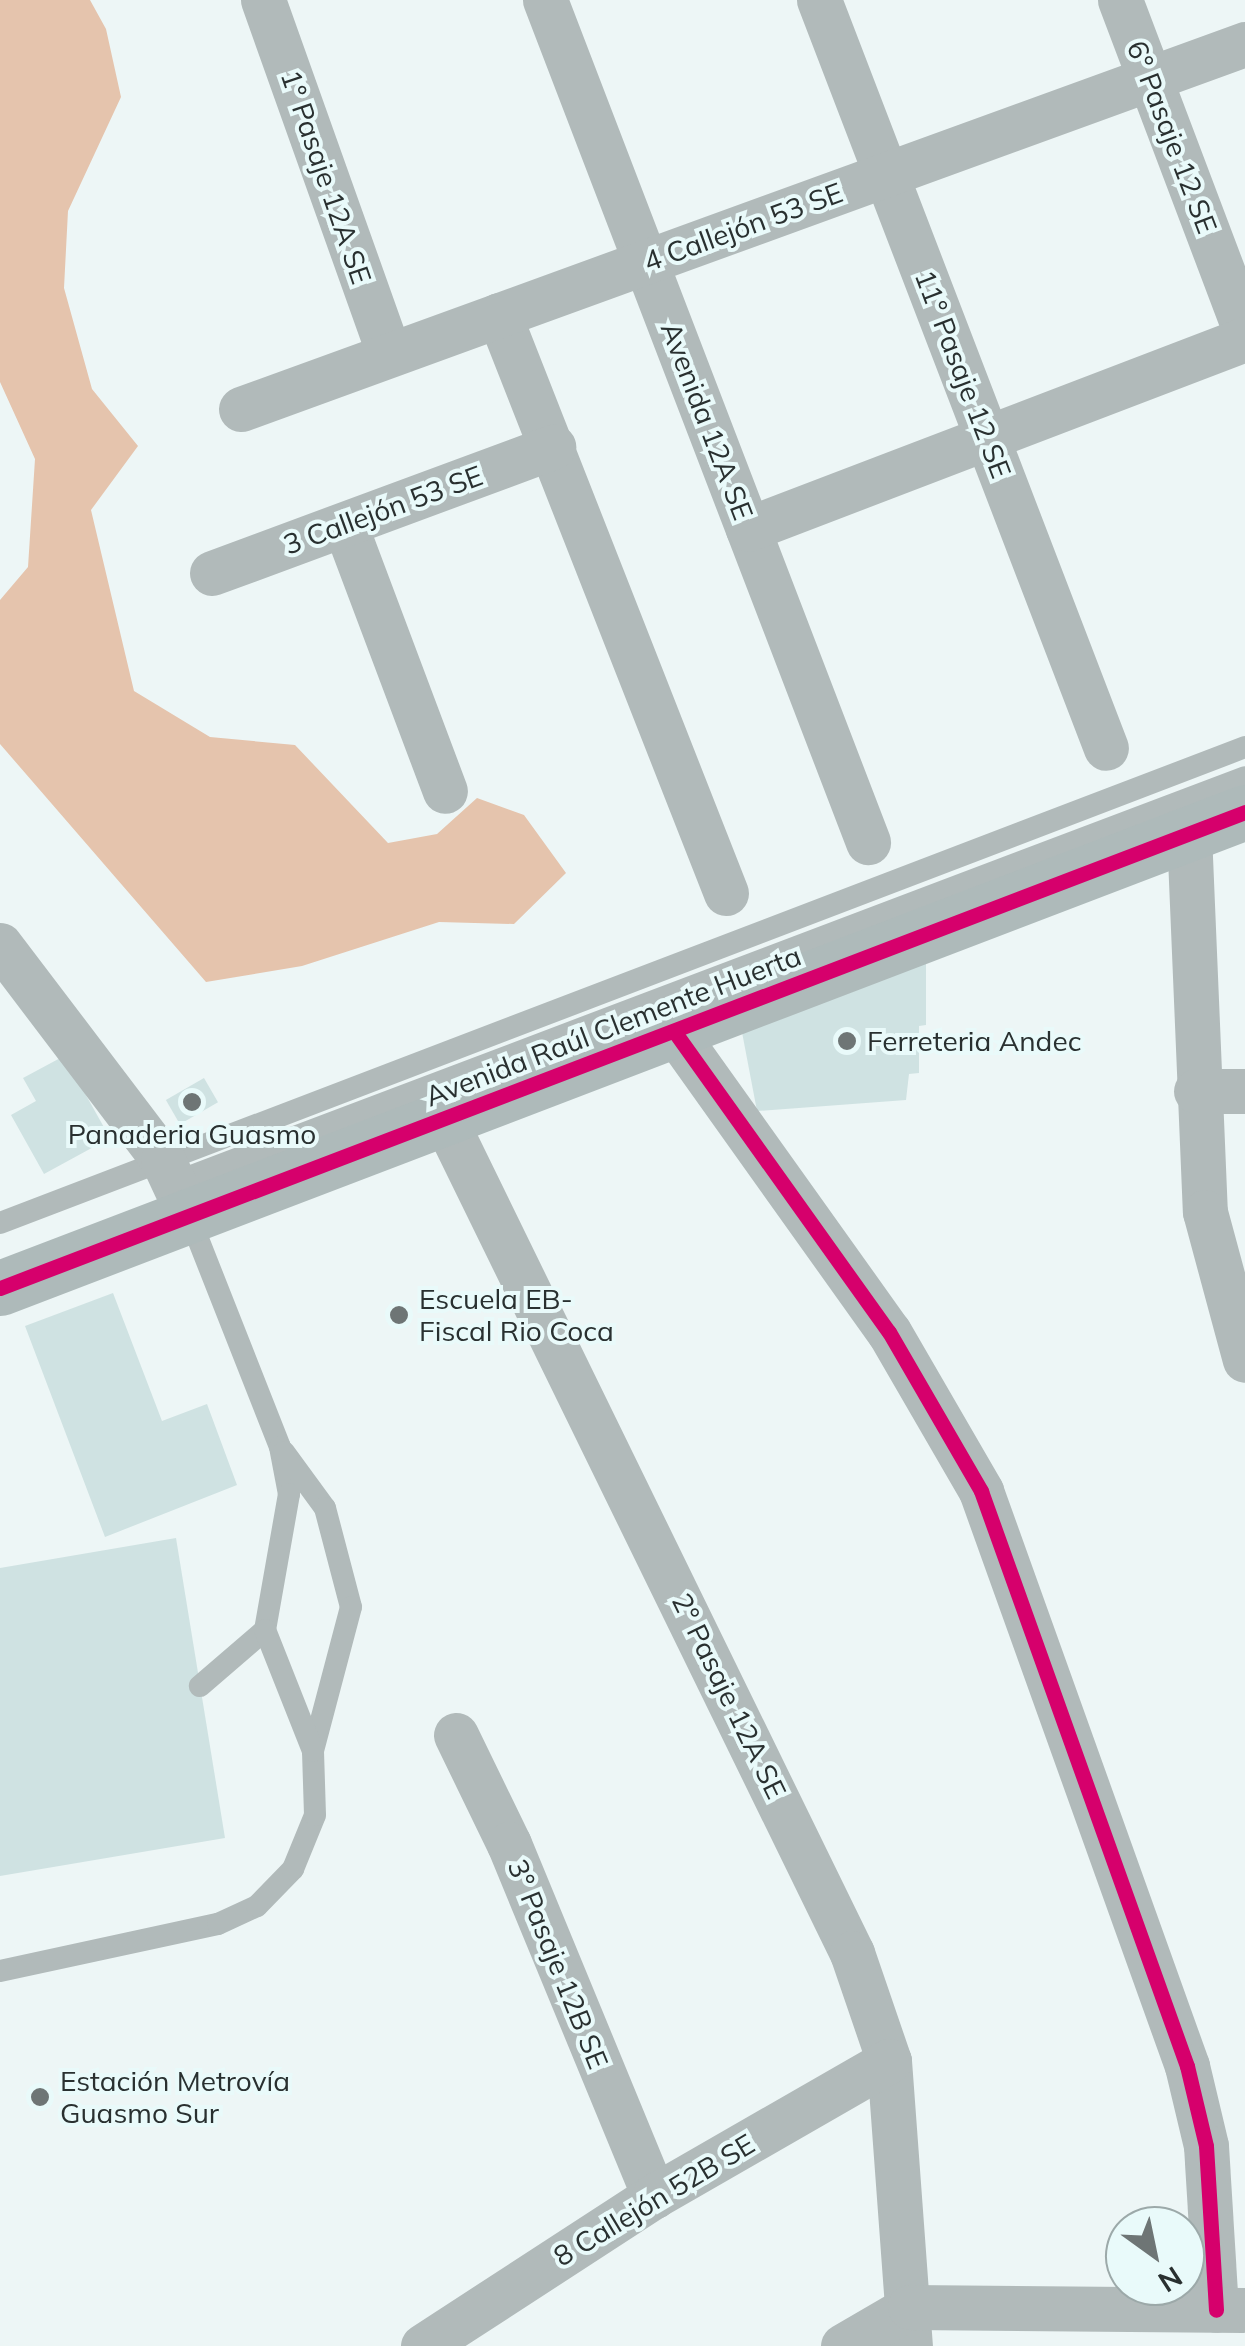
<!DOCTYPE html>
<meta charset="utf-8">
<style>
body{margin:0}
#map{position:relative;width:1245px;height:2346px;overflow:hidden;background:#edf6f6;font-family:Mulish,sans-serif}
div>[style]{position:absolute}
.water>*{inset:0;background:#e5c4ad}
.building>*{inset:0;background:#cfe2e2;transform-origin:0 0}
.lane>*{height:22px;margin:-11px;padding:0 11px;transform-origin:11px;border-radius:11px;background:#b1baba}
.street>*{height:45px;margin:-22.5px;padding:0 22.5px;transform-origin:22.5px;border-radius:22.5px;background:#b1baba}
.secondary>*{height:55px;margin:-27.5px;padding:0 27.5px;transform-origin:27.5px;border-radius:27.5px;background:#aebaba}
.cycleway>*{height:15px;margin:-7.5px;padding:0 7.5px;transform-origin:7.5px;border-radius:7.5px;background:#d6006c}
.dots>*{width:28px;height:28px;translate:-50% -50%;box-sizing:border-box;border:5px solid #e9fafa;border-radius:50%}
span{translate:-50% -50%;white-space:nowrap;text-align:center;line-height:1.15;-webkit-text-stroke:8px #e9fafa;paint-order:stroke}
.street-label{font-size:28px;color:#293030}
.poi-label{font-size:28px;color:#293030}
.left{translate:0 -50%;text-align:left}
.north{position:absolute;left:1105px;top:2206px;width:100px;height:100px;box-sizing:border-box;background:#e9fafa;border:2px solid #9ca9a9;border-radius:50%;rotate:147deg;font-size:28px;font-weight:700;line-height:40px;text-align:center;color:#293030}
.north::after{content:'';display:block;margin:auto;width:35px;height:45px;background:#6e7575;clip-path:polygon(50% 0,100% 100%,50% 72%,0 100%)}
</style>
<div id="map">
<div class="water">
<i style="clip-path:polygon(0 0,90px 0,106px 29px,121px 97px,68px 211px,64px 288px,92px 389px,138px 446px,91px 510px,134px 691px,210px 737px,295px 745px,388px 843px,437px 834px,477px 798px,524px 815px,566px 873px,514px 924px,439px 922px,302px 966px,206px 982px,0 744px,0 600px,28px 567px,35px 459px,0 382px)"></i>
</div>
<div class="building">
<i style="clip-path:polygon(926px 946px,926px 1025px,919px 1026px,919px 1073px,909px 1074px,906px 1100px,757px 1111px,741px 1027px)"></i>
<i style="clip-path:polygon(64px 1056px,110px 1138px,44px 1174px,11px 1115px,36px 1101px,23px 1078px)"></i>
<i style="left:204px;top:1078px;width:28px;height:44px;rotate:60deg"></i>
<i style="clip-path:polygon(113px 1293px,162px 1421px,207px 1404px,237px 1485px,105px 1537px,25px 1326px)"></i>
<i style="clip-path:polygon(176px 1538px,225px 1838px,0 1876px,0 1568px)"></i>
</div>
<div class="lane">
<i style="left:173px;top:1183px;width:1146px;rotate:-20.74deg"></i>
<i style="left:189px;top:1216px;width:248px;rotate:68.5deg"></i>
<i style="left:280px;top:1447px;width:48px;rotate:79.2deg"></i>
<i style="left:289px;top:1494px;width:138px;rotate:100deg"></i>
<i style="left:265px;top:1630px;width:86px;rotate:139.3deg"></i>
<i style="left:0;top:1223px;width:1333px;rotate:-20.92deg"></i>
<i style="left:284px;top:1452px;width:69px;rotate:53.8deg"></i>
<i style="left:325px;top:1508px;width:102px;rotate:75.3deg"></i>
<i style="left:351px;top:1607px;width:149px;rotate:104.8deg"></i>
<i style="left:0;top:1971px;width:223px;rotate:-12.2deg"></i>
<i style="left:218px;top:1924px;width:43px;rotate:-24.8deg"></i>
<i style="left:257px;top:1906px;width:52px;rotate:-45.8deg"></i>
<i style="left:293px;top:1869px;width:58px;rotate:-67.8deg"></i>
<i style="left:315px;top:1815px;width:64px;rotate:-91.8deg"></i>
<i style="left:313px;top:1751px;width:130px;rotate:-111.6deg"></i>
</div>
<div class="street">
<i style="left:263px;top:0;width:376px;rotate:70.4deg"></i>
<i style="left:545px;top:0;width:902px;rotate:69.01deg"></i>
<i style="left:819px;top:0;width:801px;rotate:69.01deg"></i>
<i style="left:1120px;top:0;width:353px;rotate:69.3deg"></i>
<i style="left:499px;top:315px;width:621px;rotate:68.56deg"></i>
<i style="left:241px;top:409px;width:1068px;rotate:-19.98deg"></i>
<i style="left:345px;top:525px;width:284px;rotate:69.4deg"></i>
<i style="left:748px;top:529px;width:532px;rotate:-20.92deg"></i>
<i style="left:212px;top:573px;width:364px;rotate:-20.3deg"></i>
<i style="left:1189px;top:833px;width:379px;rotate:87.6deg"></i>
<i style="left:1205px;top:1212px;width:153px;rotate:74.9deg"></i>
<i style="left:0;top:945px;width:270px;rotate:52.8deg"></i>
<i style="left:163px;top:1160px;width:62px;rotate:65.1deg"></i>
<i style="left:674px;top:1031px;width:370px;rotate:54.5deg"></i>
<i style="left:889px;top:1332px;width:184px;rotate:59.9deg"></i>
<i style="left:981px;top:1491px;width:611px;rotate:70.29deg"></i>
<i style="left:1187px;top:2066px;width:82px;rotate:76.6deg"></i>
<i style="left:1206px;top:2146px;width:164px;rotate:86.5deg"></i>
<i style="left:1196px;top:1091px;width:49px"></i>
<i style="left:443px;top:1116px;width:932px;rotate:63.96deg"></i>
<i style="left:852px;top:1953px;width:114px;rotate:71.1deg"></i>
<i style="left:889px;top:2061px;width:286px;rotate:85.8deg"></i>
<i style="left:456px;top:1735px;width:121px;rotate:64.1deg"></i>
<i style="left:509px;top:1844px;width:381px;rotate:67.6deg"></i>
<i style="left:423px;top:2346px;width:275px;rotate:-33deg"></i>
<i style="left:654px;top:2196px;width:271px;rotate:-29.9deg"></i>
<i style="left:843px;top:2346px;width:78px;rotate:-30.2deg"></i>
<i style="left:910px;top:2307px;width:333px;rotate:0.5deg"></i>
</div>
<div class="secondary">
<i style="left:0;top:1288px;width:1333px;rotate:-20.92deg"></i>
</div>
<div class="cycleway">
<i style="left:674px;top:1031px;width:370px;rotate:54.5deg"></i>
<i style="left:889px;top:1332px;width:184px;rotate:59.9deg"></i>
<i style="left:981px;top:1491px;width:611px;rotate:70.29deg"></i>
<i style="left:1187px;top:2066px;width:82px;rotate:76.6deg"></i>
<i style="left:1206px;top:2146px;width:164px;rotate:86.5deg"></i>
<i style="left:0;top:1288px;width:1333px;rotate:-20.92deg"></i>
</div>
<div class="dots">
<i style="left:847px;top:1041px;background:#6e7575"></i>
<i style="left:192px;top:1102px;background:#6e7575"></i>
<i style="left:399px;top:1315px;background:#6e7575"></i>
<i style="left:40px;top:2097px;background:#6e7575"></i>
</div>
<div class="street-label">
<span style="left:1172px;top:137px;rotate:69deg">6° Pasaje 12 SE</span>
<span style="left:326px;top:177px;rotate:71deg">1° Pasaje 12A SE</span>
<span style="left:743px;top:227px;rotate:-20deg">4 Callejón 53 SE</span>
<span style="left:963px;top:374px;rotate:69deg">11° Pasaje 12 SE</span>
<span style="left:707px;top:421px;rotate:69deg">Avenida 12A SE</span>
<span style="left:383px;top:510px;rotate:-20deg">3 Callejón 53 SE</span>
<span style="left:613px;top:1026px;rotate:-21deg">Avenida Raúl Clemente Huerta</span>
<span style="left:729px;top:1696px;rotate:64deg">2° Pasaje 12A SE</span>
<span style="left:558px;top:1964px;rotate:68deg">3° Pasaje 12B SE</span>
<span style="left:654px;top:2200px;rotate:-31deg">8 Callejón 52B SE</span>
</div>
<div class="poi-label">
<span class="left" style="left:867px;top:1041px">Ferreteria Andec</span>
<span style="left:192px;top:1134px">Panaderia Guasmo</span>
<span class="left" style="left:419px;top:1315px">Escuela EB-<br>Fiscal Rio Coca</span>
<span class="left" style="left:60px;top:2097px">Estación Metrovía<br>Guasmo Sur</span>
</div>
<div class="north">N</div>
</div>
